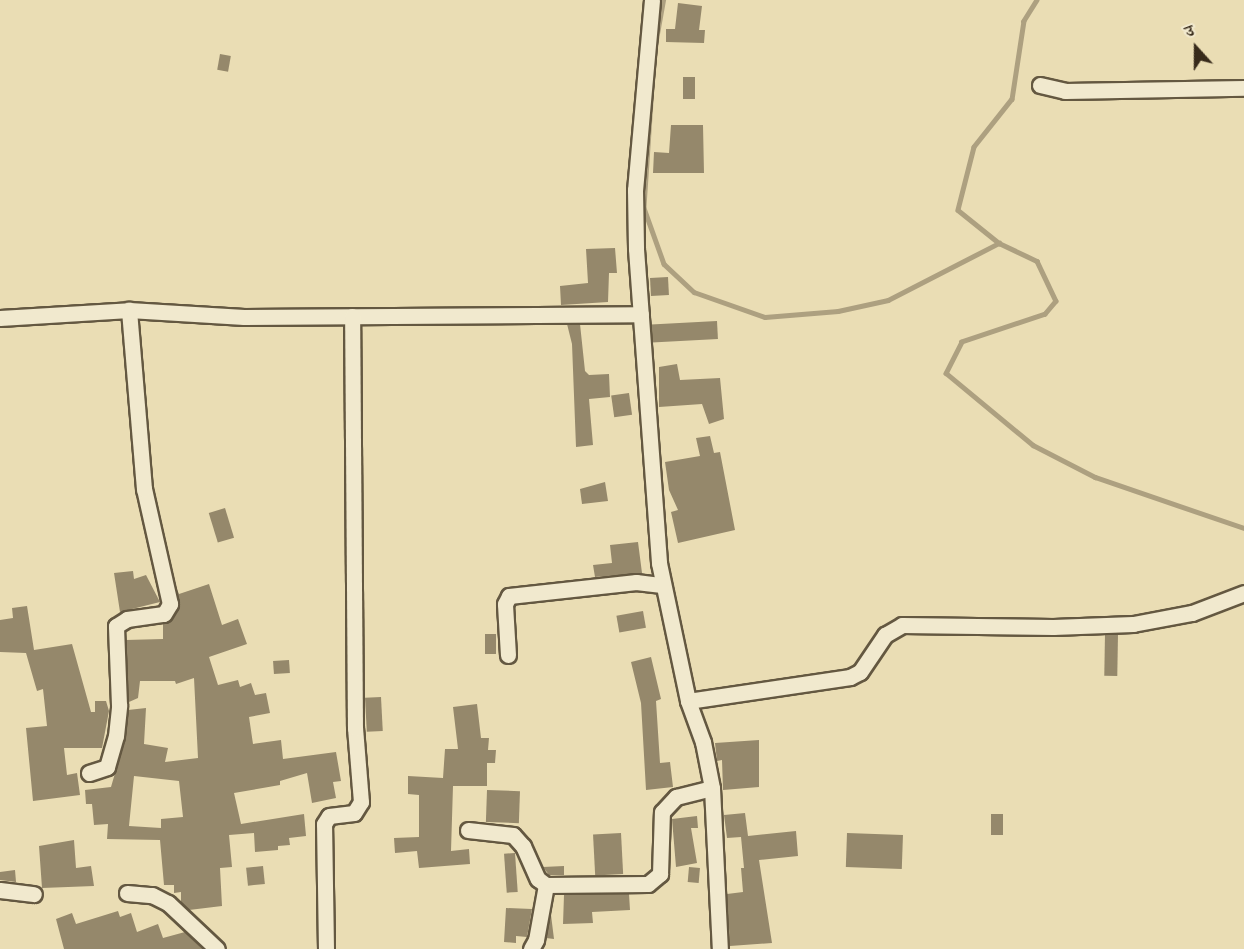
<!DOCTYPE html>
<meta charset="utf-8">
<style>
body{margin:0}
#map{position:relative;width:1244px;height:949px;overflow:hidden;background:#eaddb4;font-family:"IM FELL DW Pica","Noto Serif Devanagari",serif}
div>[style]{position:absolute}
.stream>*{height:4.5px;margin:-2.25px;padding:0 2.25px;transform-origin:2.25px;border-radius:2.25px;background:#ada080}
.building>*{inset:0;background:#95886b;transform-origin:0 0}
.roads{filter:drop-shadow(2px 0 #645841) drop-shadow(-2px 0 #645841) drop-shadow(0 2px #645841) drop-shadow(0 -2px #645841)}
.street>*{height:15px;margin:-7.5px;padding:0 7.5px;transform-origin:7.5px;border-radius:7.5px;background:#f1e9ce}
span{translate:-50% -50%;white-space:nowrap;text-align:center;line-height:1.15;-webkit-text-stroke:6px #f1e9ce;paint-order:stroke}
.north{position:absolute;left:1166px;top:18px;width:60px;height:60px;-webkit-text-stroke:4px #f1e9ce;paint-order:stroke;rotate:339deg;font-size:16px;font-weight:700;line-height:24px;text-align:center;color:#382b1b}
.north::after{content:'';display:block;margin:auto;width:21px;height:27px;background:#382b1b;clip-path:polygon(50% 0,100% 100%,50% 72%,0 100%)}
</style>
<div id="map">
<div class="stream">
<i style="left:1037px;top:0;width:25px;rotate:122deg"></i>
<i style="left:1024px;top:21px;width:79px;rotate:98.7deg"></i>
<i style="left:1012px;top:99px;width:61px;rotate:128.4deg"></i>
<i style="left:974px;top:147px;width:65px;rotate:104.3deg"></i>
<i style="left:958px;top:210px;width:53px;rotate:38.8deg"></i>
<i style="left:999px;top:243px;width:42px;rotate:25.3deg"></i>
<i style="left:1037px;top:261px;width:44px;rotate:64.6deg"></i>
<i style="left:1056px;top:301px;width:17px;rotate:130deg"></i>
<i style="left:1045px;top:314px;width:88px;rotate:161.4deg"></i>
<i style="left:962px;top:342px;width:35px;rotate:117deg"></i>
<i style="left:946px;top:373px;width:113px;rotate:39.6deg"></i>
<i style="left:1033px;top:445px;width:70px;rotate:27.3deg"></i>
<i style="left:1095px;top:477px;width:157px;rotate:18.9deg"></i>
<i style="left:655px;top:45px;width:46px;rotate:-79.9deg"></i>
<i style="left:652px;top:86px;width:122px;rotate:93.8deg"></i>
<i style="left:644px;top:208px;width:59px;rotate:70.3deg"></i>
<i style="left:664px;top:264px;width:41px;rotate:43deg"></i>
<i style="left:694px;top:292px;width:75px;rotate:19.4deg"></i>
<i style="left:765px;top:317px;width:73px;rotate:-4.7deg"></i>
<i style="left:838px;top:311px;width:51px;rotate:-12.4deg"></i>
<i style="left:888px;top:300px;width:125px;rotate:-27.2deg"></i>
</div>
<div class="building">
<i style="clip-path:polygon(678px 3px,702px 6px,699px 30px,705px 30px,704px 43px,666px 42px,666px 29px,675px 29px)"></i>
<i style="left:220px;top:54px;width:11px;height:16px;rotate:10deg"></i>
<i style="left:683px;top:77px;width:12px;height:22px"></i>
<i style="clip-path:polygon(671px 125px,703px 125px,704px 173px,653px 173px,654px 152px,669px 153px)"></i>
<i style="clip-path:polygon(615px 248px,617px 273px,609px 273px,608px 302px,561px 305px,560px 286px,588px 283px,586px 249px)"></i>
<i style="left:668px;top:277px;width:18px;height:18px;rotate:87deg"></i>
<i style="left:717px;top:321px;width:18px;height:66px;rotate:87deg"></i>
<i style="clip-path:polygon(567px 324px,580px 324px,585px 371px,589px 375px,609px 374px,610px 397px,589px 399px,593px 445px,576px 447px,572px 344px)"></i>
<i style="clip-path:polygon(677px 364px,680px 380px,720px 378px,724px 419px,709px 424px,702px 404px,659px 407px,659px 367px)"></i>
<i style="left:629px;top:393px;width:22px;height:18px;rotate:82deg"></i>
<i style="clip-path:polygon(710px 436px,714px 453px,720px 452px,735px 530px,678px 543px,671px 512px,678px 510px,669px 490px,665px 462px,700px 456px,696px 438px)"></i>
<i style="clip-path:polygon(605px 482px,608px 501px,582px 504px,580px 489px)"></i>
<i style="left:225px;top:508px;width:31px;height:17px;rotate:73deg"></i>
<i style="clip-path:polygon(638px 542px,642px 573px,595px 577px,593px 565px,612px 563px,610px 545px)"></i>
<i style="clip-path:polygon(133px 571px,134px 579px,146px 575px,160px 602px,120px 612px,114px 573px)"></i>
<i style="clip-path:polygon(evenodd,209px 584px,222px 625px,238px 619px,247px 644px,209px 657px,218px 685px,238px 680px,240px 687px,251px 683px,255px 695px,266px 693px,270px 713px,249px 717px,253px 744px,281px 740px,283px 759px,336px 752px,341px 781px,333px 782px,336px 798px,312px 803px,307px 773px,280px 781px,280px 785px,234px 793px,241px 824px,304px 814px,306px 836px,289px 838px,290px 845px,278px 846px,278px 850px,255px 852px,254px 833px,229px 835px,232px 867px,220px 868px,222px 906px,189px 910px,181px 902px,181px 892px,174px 893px,174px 885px,164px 885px,160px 840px,107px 839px,108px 824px,94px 825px,92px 804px,86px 804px,85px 790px,111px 787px,125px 739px,128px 710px,146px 708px,144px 744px,168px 748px,165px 762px,198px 758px,194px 678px,176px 684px,175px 681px,140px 681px,138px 698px,129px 702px,126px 640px,163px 639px,163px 624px,170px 622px,179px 608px,176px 587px,179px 594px,209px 584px,134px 776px,179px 781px,183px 817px,161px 819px,161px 828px,129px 826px,134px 776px)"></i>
<i style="clip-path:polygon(27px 606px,34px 650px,72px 644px,91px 712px,95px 712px,95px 701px,106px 701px,109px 711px,102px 748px,64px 748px,67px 775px,77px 773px,80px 795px,33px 801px,26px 728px,47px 726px,43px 689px,37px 691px,26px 653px,0 652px,0 620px,13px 618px,12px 608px)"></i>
<i style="left:643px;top:611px;width:17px;height:27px;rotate:80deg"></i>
<i style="left:485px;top:634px;width:11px;height:20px"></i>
<i style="left:1118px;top:634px;width:42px;height:13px;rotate:91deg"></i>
<i style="clip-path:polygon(651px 657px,661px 699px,656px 701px,660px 763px,670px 762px,673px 787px,646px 790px,641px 703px,631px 662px)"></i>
<i style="left:289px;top:660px;width:13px;height:16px;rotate:86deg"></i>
<i style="left:381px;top:697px;width:34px;height:16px;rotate:87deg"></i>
<i style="clip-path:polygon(477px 704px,481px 738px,489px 738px,488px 750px,496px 750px,495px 763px,487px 763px,487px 786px,453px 786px,451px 851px,469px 849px,470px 864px,419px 868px,417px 851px,395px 853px,394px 838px,419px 837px,419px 795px,408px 794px,408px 776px,443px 778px,445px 749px,458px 749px,453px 707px)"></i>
<i style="clip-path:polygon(759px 740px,759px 787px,723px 790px,722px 760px,717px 761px,715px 743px)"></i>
<i style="left:487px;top:790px;width:33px;height:32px;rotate:2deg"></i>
<i style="clip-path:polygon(745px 813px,748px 836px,796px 831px,798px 856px,759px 860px,772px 943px,730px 946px,727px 894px,743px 892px,741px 868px,744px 868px,741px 837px,727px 838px,724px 815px)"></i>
<i style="left:991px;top:814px;width:12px;height:21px"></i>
<i style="clip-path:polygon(697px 816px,698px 828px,691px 828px,697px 863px,676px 867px,672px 819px)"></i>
<i style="left:621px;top:833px;width:41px;height:28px;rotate:87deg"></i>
<i style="left:847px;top:833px;width:56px;height:34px;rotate:2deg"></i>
<i style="clip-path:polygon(74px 840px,76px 868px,91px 866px,94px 886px,42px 888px,39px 846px)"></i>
<i style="left:515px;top:853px;width:39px;height:11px;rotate:86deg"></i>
<i style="left:263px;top:866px;width:18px;height:17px;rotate:84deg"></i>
<i style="clip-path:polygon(564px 866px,564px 875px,549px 875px,543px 867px)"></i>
<i style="left:689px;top:867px;width:11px;height:15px;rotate:5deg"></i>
<i style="clip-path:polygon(15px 870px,16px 882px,0 880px,0 872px)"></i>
<i style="clip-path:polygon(629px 894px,630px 910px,592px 912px,593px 923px,563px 924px,564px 895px)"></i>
<i style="clip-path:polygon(506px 908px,532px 909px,527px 937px,516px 936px,516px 943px,504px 942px)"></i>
<i style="clip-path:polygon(118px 911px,120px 917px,131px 913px,137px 932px,158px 924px,163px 938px,185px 932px,202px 949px,64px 949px,56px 919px,72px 913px,76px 924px)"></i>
<i style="clip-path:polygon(550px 915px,551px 915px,554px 939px,546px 938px)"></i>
</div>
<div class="roads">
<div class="street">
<i style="left:652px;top:0;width:191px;rotate:95.1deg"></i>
<i style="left:635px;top:190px;width:59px;rotate:89deg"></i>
<i style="left:636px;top:249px;width:315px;rotate:85.8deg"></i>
<i style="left:659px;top:563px;width:141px;rotate:78.1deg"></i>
<i style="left:688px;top:701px;width:44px;rotate:69.9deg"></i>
<i style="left:703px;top:742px;width:47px;rotate:78.9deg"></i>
<i style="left:712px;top:788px;width:161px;rotate:87.2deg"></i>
<i style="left:1040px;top:85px;width:26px;rotate:13deg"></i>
<i style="left:1065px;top:91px;width:179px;rotate:-1deg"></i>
<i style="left:0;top:318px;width:129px;rotate:-3.5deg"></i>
<i style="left:129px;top:310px;width:115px;rotate:3.5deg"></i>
<i style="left:244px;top:317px;width:397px;rotate:-0.4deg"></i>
<i style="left:508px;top:655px;width:51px;rotate:-93.4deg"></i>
<i style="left:505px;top:604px;width:9px;rotate:-63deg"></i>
<i style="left:509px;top:596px;width:128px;rotate:-6.3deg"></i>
<i style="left:636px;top:582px;width:26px;rotate:7deg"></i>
<i style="left:688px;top:701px;width:164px;rotate:-8.4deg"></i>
<i style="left:850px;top:677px;width:11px;rotate:-27deg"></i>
<i style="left:860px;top:672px;width:45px;rotate:-56deg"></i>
<i style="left:885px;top:635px;width:20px;rotate:-30deg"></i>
<i style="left:902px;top:625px;width:151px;rotate:0.8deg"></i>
<i style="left:1053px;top:627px;width:80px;rotate:-2.1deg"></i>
<i style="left:1133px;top:624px;width:60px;rotate:-10.6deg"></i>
<i style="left:1192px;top:613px;width:56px;rotate:-21deg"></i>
<i style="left:89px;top:773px;width:19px;rotate:-18deg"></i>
<i style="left:107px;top:767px;width:32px;rotate:-74deg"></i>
<i style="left:116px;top:736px;width:31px;rotate:-84deg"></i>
<i style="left:119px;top:705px;width:79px;rotate:-92.2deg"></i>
<i style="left:116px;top:626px;width:13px;rotate:-32deg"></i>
<i style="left:127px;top:619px;width:37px;rotate:-8deg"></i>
<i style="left:164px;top:614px;width:12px;rotate:-59deg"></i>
<i style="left:170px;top:604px;width:118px;rotate:-102.7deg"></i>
<i style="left:144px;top:489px;width:180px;rotate:-94.8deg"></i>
<i style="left:468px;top:830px;width:45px;rotate:6.3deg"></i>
<i style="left:513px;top:835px;width:15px;rotate:48deg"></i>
<i style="left:523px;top:846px;width:36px;rotate:66deg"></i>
<i style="left:538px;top:879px;width:10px;rotate:37deg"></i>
<i style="left:546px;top:885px;width:102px;rotate:-0.6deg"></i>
<i style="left:648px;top:884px;width:16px;rotate:-40deg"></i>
<i style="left:660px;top:874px;width:62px;rotate:-88.2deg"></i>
<i style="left:662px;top:812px;width:21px;rotate:-47deg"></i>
<i style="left:676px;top:797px;width:37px;rotate:-14deg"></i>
<i style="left:0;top:890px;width:34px;rotate:7deg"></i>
<i style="left:127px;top:893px;width:25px;rotate:5deg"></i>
<i style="left:152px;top:895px;width:18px;rotate:27deg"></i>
<i style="left:168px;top:903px;width:67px;rotate:43.2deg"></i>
<i style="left:326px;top:949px;width:125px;rotate:-90.9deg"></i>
<i style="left:324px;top:824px;width:9px;rotate:-58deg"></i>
<i style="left:329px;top:816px;width:25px;rotate:-7deg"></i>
<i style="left:354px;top:813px;width:13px;rotate:-58deg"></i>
<i style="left:361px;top:802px;width:74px;rotate:-94.6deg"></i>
<i style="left:355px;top:728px;width:412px;rotate:-90.4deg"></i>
<i style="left:531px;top:949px;width:10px;rotate:-61deg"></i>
<i style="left:536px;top:940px;width:56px;rotate:-79.7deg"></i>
</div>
</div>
<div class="north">उ</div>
</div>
